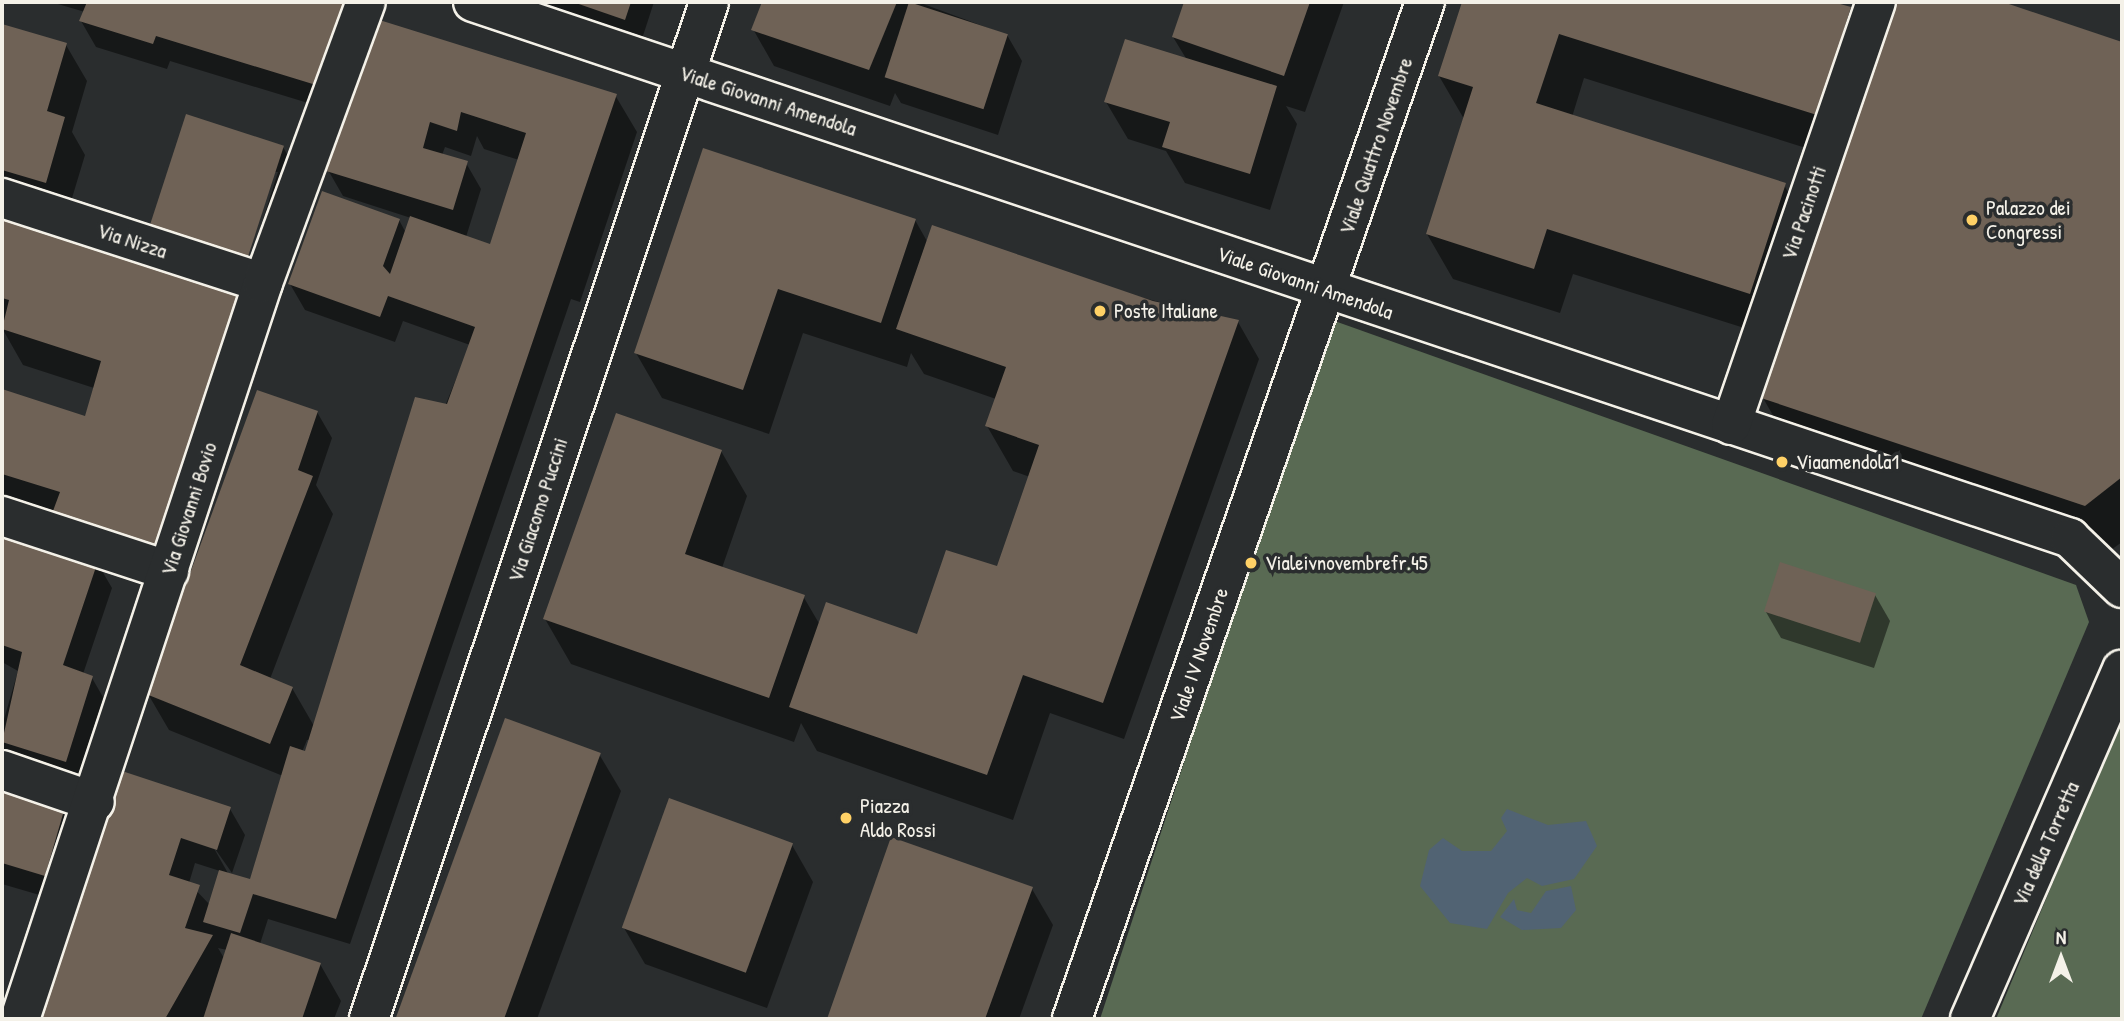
<!DOCTYPE html>
<style>
body{margin:0}
#map{position:relative;width:2124px;height:1021px;overflow:hidden;background:#2a2d2e;font-family:"Patrick Hand",sans-serif}
div>[style]{position:absolute}
.green>*{inset:0;background:#596a53}
.water>*{inset:0;background:#516373}
.shadow>*{inset:0;background:#0007}
.building>*{inset:0;background:#6f6256;transform-origin:0 0}
.roads{filter:drop-shadow(2px 0 #f4f1e8) drop-shadow(-2px 0 #f4f1e8) drop-shadow(0 2px #f4f1e8) drop-shadow(0 -2px #f4f1e8)}
.minor>*{height:38px;margin:-19px;padding:0 19px;transform-origin:19px;border-radius:19px;background:#2a2d2e}
.dots>*{width:19px;height:19px;translate:-50% -50%;box-sizing:border-box;border:4px solid #2a2d2e;border-radius:50%}
span{translate:-50% -50%;white-space:nowrap;text-align:center;line-height:1.15;-webkit-text-stroke:7px #2a2d2e;paint-order:stroke}
.street-label{font-size:21px;color:#f4f1e8}
.poi-label{font-size:21px;color:#f4f1e8}
.left{translate:0 -50%;text-align:left}
.frame{position:absolute;inset:0;border:4px solid #f4f1e8;pointer-events:none}
.north{position:absolute;left:2026px;top:923px;width:70px;height:70px;-webkit-text-stroke:5px #2a2d2e;paint-order:stroke;rotate:0deg;font-size:19px;font-weight:700;line-height:28px;text-align:center;color:#f4f1e8}
.north::after{content:'';display:block;margin:auto;width:24px;height:32px;background:#f4f1e8;clip-path:polygon(50% 0,100% 100%,50% 72%,0 100%)}
</style>
<div id="map">
<div class="green">
<i style="clip-path:polygon(1329px 319px,2076px 585px,2089px 622px,1921px 1019px,1100px 1019px)"></i>
<i style="clip-path:polygon(2122px 717px,2122px 1019px,1996px 1019px)"></i>
</div>
<div class="water">
<i style="clip-path:polygon(1507px 809px,1548px 825px,1586px 821px,1597px 846px,1574px 879px,1542px 886px,1527px 878px,1508px 893px,1487px 929px,1450px 923px,1420px 886px,1429px 850px,1443px 838px,1462px 851px,1491px 851px,1507px 831px,1501px 818px)"></i>
<i style="clip-path:polygon(1571px 886px,1576px 910px,1561px 928px,1522px 930px,1500px 917px,1514px 899px,1517px 910px,1531px 913px,1546px 891px)"></i>
</div>
<div class="shadow">
<i style="clip-path:polygon(51px 2px,344px 2px,359px 27px,331px 110px,170px 61px,167px 69px,96px 47px,81px 21px,85px 12px)"></i>
<i style="clip-path:polygon(542px 2px,654px 2px,640px 45px,549px 14px)"></i>
<i style="clip-path:polygon(764px 2px,918px 2px,1007px 35px,1022px 61px,998px 135px,901px 103px,895px 93px,890px 106px,774px 66px,753px 29px)"></i>
<i style="clip-path:polygon(1186px 2px,1344px 2px,1305px 112px,1286px 106px,1297px 124px,1270px 210px,1185px 183px,1166px 151px,1128px 139px,1106px 102px,1187px 60px,1173px 37px)"></i>
<i style="clip-path:polygon(1463px 2px,1827px 2px,1850px 9px,1876px 54px,1872px 77px,1897px 2px,1998px 2px,2122px 43px,2122px 542px,2111px 550px,1789px 443px,1763px 398px,1844px 160px,1584px 78px,1572px 117px,1784px 185px,1810px 230px,1776px 338px,1573px 274px,1560px 313px,1453px 279px,1427px 234px,1464px 119px,1439px 76px)"></i>
<i style="clip-path:polygon(evenodd,375px 20px,615px 95px,637px 132px,580px 302px,571px 299px,350px 944px,268px 919px,260px 944px,320px 964px,341px 1001px,334px 1019px,36px 1019px,82px 893px,230px 809px,245px 835px,232px 873px,211px 843px,229px 875px,251px 882px,283px 776px,169px 730px,148px 694px,317px 412px,332px 438px,316px 485px,333px 514px,270px 679px,292px 688px,314px 726px,470px 345px,403px 321px,395px 342px,305px 310px,290px 284px,399px 220px,406px 233px,411px 218px,343px 196px,328px 170px,375px 20px,477px 136px,484px 149px,519px 160px,491px 245px,466px 237px,481px 189px,466px 163px,442px 155px,445px 147px,471px 156px,477px 136px,375px 20px,307px 740px,310px 740px,306px 753px,302px 752px,307px 740px,375px 20px,195px 863px,220px 871px,210px 905px,189px 883px,195px 863px,375px 20px,218px 948px,227px 950px,224px 958px,218px 948px)"></i>
<i style="clip-path:polygon(2px 26px,66px 45px,87px 81px,72px 132px,85px 155px,66px 218px,2px 199px)"></i>
<i style="clip-path:polygon(evenodd,283px 147px,304px 184px,98px 564px,112px 588px,83px 674px,92px 678px,107px 704px,81px 787px,13px 766px,2px 747px,2px 726px,18px 671px,2px 662px,2px 529px,72px 553px,55px 511px,2px 495px,2px 390px,85px 418px,94px 388px,23px 365px,2px 328px,2px 216px,173px 272px,283px 147px,274px 172px,278px 172px,246px 273px,242px 272px,274px 172px)"></i>
<i style="clip-path:polygon(915px 220px,928px 243px,1238px 322px,1259px 359px,1124px 739px,1050px 713px,1013px 820px,817px 751px,801px 723px,794px 742px,571px 664px,545px 619px,721px 451px,747px 496px,722px 568px,803px 596px,820px 625px,918px 636px,1001px 570px,1030px 477px,1013px 471px,987px 426px,996px 399px,924px 374px,911px 353px,907px 367px,803px 333px,769px 434px,662px 398px,636px 353px)"></i>
<i style="clip-path:polygon(1875px 595px,1890px 621px,1874px 668px,1781px 638px,1766px 612px)"></i>
<i style="clip-path:polygon(506px 721px,599px 754px,621px 791px,537px 1019px,400px 1019px)"></i>
<i style="clip-path:polygon(2px 787px,64px 809px,79px 835px,60px 901px,2px 884px)"></i>
<i style="clip-path:polygon(892px 839px,1032px 889px,1053px 925px,1019px 1019px,828px 1019px)"></i>
<i style="clip-path:polygon(792px 845px,813px 882px,767px 1008px,645px 964px,624px 928px)"></i>
</div>
<div class="building">
<i style="clip-path:polygon(87px 2px,344px 2px,316px 85px,156px 36px,153px 44px,79px 21px)"></i>
<i style="clip-path:polygon(573px 2px,631px 2px,625px 20px)"></i>
<i style="clip-path:polygon(762px 2px,897px 2px,869px 70px,751px 30px)"></i>
<i style="left:909px;top:2px;width:104px;height:79px;rotate:18deg"></i>
<i style="clip-path:polygon(1184px 2px,1310px 2px,1284px 76px,1172px 37px)"></i>
<i style="clip-path:polygon(1462px 2px,1833px 2px,1851px 7px,1817px 115px,1559px 34px,1536px 103px,1786px 183px,1750px 294px,1547px 229px,1534px 269px,1426px 234px,1473px 87px,1438px 76px)"></i>
<i style="clip-path:polygon(1896px 2px,2003px 2px,2122px 42px,2122px 477px,2085px 506px,1761px 398px)"></i>
<i style="clip-path:polygon(373px 18px,617px 94px,336px 919px,253px 894px,240px 933px,203px 922px,219px 870px,250px 879px,290px 746px,305px 751px,415px 397px,447px 404px,475px 327px,388px 296px,380px 317px,288px 284px,322px 191px,400px 219px,383px 266px,390px 274px,410px 216px,490px 244px,526px 133px,461px 112px,457px 131px,430px 122px,423px 148px,468px 161px,453px 210px,326px 171px)"></i>
<i style="clip-path:polygon(2px 24px,67px 43px,47px 111px,65px 117px,46px 183px,2px 170px)"></i>
<i style="clip-path:polygon(1125px 39px,1277px 86px,1250px 174px,1162px 147px,1170px 122px,1104px 102px)"></i>
<i style="left:186px;top:114px;width:103px;height:125px;rotate:18deg"></i>
<i style="clip-path:polygon(703px 148px,916px 219px,881px 323px,778px 289px,743px 390px,634px 353px)"></i>
<i style="clip-path:polygon(2px 214px,243px 293px,157px 555px,50px 519px,60px 492px,2px 474px,2px 389px,85px 416px,101px 361px,2px 329px,9px 300px,2px 298px)"></i>
<i style="clip-path:polygon(932px 225px,1153px 301px,1239px 320px,1103px 703px,1023px 675px,987px 775px,789px 707px,826px 602px,917px 634px,946px 550px,997px 566px,1039px 445px,985px 426px,1006px 367px,896px 329px)"></i>
<i style="clip-path:polygon(257px 390px,318px 411px,298px 470px,313px 476px,240px 665px,293px 687px,270px 744px,146px 694px)"></i>
<i style="clip-path:polygon(616px 413px,722px 450px,685px 554px,805px 595px,769px 698px,543px 619px)"></i>
<i style="clip-path:polygon(2px 527px,98px 561px,63px 665px,93px 676px,66px 762px,2px 742px,22px 652px,2px 645px)"></i>
<i style="left:1780px;top:562px;width:101px;height:52px;rotate:18deg"></i>
<i style="left:505px;top:718px;width:102px;height:319px;rotate:20deg"></i>
<i style="clip-path:polygon(122px 771px,231px 807px,217px 850px,181px 838px,169px 875px,200px 885px,185px 928px,213px 935px,165px 1019px,38px 1019px)"></i>
<i style="clip-path:polygon(2px 785px,65px 807px,45px 876px,2px 863px)"></i>
<i style="left:669px;top:798px;width:132px;height:138px;rotate:20deg"></i>
<i style="clip-path:polygon(891px 837px,1033px 887px,985px 1019px,827px 1019px)"></i>
<i style="clip-path:polygon(231px 933px,321px 963px,302px 1019px,203px 1019px)"></i>
</div>
<div class="roads">
<div class="minor">
<i style="left:473px;top:2px;width:1685px;rotate:18.55deg"></i>
<i style="left:2070px;top:538px;width:72px;rotate:43.9deg"></i>
<i style="left:2px;top:198px;width:274px;rotate:18deg"></i>
<i style="left:1731px;top:425px;width:447px;rotate:-71.1deg"></i>
<i style="left:2px;top:516px;width:176px;rotate:18.2deg"></i>
<i style="left:2px;top:770px;width:98px;rotate:19deg"></i>
<i style="left:20px;top:1019px;width:775px;rotate:-71.73deg"></i>
<i style="left:263px;top:283px;width:299px;rotate:-69.9deg"></i>
<i style="left:369px;top:1019px;width:1072px;rotate:-71.51deg"></i>
<i style="left:1072px;top:1019px;width:1077px;rotate:-70.86deg"></i>
<i style="left:1970px;top:1019px;width:381px;rotate:-66.5deg"></i>
</div>
</div>
<div class="dots">
<i style="left:1972px;top:220px;background:#ffd166"></i>
<i style="left:1100px;top:311px;background:#ffd166"></i>
<i style="left:1782px;top:462px;background:#ffd166"></i>
<i style="left:1251px;top:563px;background:#ffd166"></i>
<i style="left:846px;top:818px;background:#ffd166"></i>
</div>
<div class="street-label">
<span style="left:768px;top:101px;rotate:18deg">Viale Giovanni Amendola</span>
<span style="left:1376px;top:146px;rotate:-71deg">Viale Quattro Novembre</span>
<span style="left:1804px;top:213px;rotate:-71deg">Via Pacinotti</span>
<span style="left:132px;top:241px;rotate:18deg">Via Nizza</span>
<span style="left:1305px;top:283px;rotate:19deg">Viale Giovanni Amendola</span>
<span style="left:189px;top:509px;rotate:-72deg">Via Giovanni Bovio</span>
<span style="left:538px;top:510px;rotate:-72deg">Via Giacomo Puccini</span>
<span style="left:1199px;top:655px;rotate:-71deg">Viale IV Novembre</span>
<span style="left:2046px;top:844px;rotate:-66deg">Via della Torretta</span>
</div>
<div class="poi-label">
<span class="left" style="left:1986px;top:220px">Palazzo dei<br>Congressi</span>
<span class="left" style="left:1114px;top:311px">Poste Italiane</span>
<span class="left" style="left:1796px;top:462px">Viaamendola1</span>
<span class="left" style="left:1265px;top:563px">Vialeivnovembrefr.45</span>
<span class="left" style="left:860px;top:818px">Piazza<br>Aldo Rossi</span>
</div>
<div class="frame"></div>
<div class="north">N</div>
</div>
